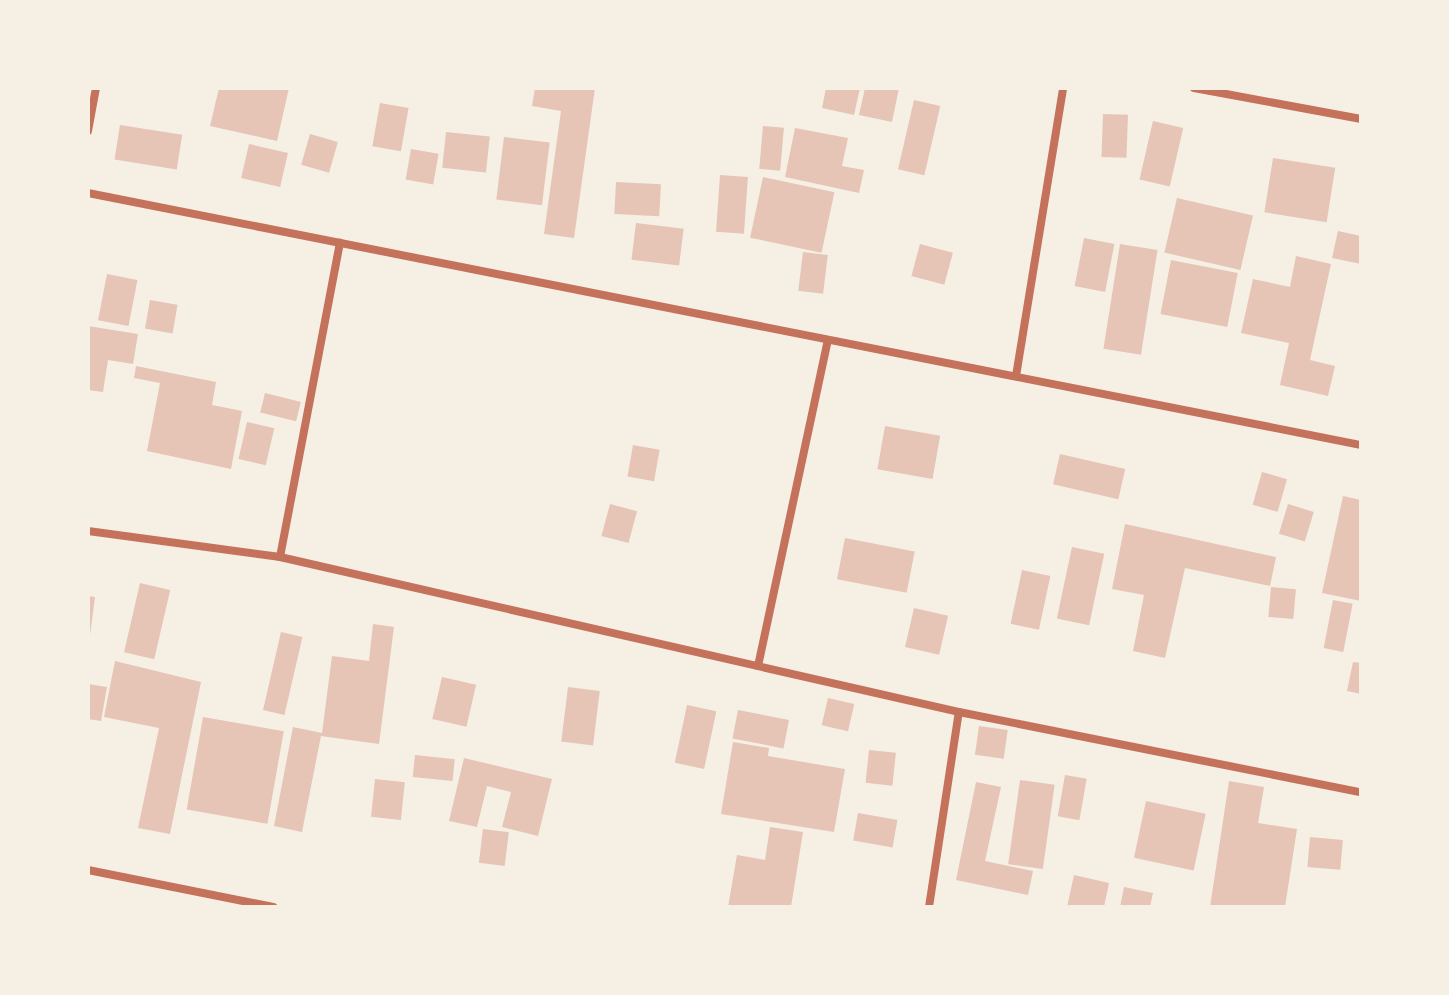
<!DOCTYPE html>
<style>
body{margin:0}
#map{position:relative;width:1449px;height:995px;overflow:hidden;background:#f6efe4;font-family:"Playfair Display",serif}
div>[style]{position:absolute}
.building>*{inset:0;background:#e6c5b7;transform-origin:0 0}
.minor>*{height:8px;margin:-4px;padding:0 4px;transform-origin:4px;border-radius:4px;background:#c5725c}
span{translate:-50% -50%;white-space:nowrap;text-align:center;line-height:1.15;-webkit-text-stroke:8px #f6efe4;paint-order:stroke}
.frame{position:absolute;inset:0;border:90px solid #f6efe4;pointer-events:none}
</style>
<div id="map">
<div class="building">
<i style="clip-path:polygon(219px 88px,289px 88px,277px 141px,210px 126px)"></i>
<i style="clip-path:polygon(535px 88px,595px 88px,574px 238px,544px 234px,561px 111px,532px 106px)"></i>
<i style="clip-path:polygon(826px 88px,860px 88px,854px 115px,822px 108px)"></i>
<i style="clip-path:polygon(865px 88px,899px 88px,892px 122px,859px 115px)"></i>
<i style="left:914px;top:100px;width:27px;height:71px;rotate:13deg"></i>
<i style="left:380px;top:103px;width:29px;height:44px;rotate:10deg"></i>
<i style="left:1103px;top:114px;width:25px;height:43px;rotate:2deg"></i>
<i style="left:1153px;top:121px;width:31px;height:60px;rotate:13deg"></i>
<i style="left:120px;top:125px;width:63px;height:35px;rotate:9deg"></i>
<i style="left:763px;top:126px;width:21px;height:43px;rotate:5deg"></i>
<i style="clip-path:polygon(795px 128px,848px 138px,842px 166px,864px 170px,859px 193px,785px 177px)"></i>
<i style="left:446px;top:132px;width:44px;height:36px;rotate:6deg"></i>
<i style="left:310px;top:134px;width:29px;height:32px;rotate:16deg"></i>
<i style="left:504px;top:137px;width:46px;height:63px;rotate:7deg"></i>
<i style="left:249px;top:144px;width:40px;height:35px;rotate:13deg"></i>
<i style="left:411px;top:149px;width:28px;height:31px;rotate:10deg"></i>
<i style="left:1273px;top:158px;width:63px;height:55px;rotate:9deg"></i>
<i style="left:720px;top:175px;width:28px;height:57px;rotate:4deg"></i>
<i style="left:763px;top:177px;width:73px;height:62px;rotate:12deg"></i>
<i style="left:616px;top:182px;width:45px;height:32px;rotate:3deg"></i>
<i style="left:1177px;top:198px;width:78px;height:56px;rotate:13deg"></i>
<i style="left:636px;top:223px;width:48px;height:37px;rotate:7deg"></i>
<i style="clip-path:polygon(1338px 231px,1361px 236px,1361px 264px,1332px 258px)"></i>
<i style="left:1084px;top:238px;width:31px;height:49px;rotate:11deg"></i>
<i style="left:920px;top:244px;width:34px;height:33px;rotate:15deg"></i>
<i style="left:1120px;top:244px;width:38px;height:106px;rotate:9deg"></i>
<i style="left:803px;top:252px;width:25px;height:39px;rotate:7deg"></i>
<i style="clip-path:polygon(1296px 256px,1331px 264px,1310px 360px,1335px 366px,1328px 396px,1280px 385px,1289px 343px,1241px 333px,1253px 279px,1290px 287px)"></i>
<i style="left:1171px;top:260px;width:68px;height:55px;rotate:11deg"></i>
<i style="left:107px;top:274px;width:31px;height:47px;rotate:11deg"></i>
<i style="left:150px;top:300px;width:28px;height:29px;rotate:10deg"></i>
<i style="clip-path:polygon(88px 326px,138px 334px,133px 364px,108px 360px,103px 392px,88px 390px)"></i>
<i style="clip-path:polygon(136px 366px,216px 382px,212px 405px,242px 411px,231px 469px,147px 451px,160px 383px,134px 378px)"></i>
<i style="left:265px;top:393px;width:37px;height:20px;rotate:14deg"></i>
<i style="left:247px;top:422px;width:28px;height:38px;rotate:13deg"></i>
<i style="left:885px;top:426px;width:56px;height:44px;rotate:10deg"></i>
<i style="left:633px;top:445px;width:27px;height:32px;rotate:10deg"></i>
<i style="left:1060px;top:454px;width:67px;height:31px;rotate:13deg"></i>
<i style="left:1262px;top:472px;width:26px;height:34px;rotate:16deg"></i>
<i style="clip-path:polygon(1343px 496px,1361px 500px,1361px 601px,1322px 593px)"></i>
<i style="left:610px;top:504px;width:28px;height:33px;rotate:15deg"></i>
<i style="left:1288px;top:504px;width:27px;height:31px;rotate:17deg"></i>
<i style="clip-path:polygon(1125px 524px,1276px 557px,1270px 586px,1185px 568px,1165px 658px,1133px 651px,1144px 595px,1112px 589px)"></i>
<i style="left:845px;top:538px;width:71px;height:42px;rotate:11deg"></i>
<i style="left:1072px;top:547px;width:33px;height:73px;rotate:12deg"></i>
<i style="left:1022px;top:570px;width:29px;height:55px;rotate:12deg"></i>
<i style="left:140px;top:583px;width:31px;height:71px;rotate:13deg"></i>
<i style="left:1271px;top:587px;width:25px;height:30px;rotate:5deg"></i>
<i style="clip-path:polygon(88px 596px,95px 597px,90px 635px,88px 634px)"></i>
<i style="left:1333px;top:600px;width:20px;height:49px;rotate:11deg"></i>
<i style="left:914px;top:608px;width:35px;height:40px;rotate:13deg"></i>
<i style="clip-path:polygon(373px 624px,394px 627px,379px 744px,321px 736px,302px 832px,274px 826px,293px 727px,322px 733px,332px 656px,369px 661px)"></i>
<i style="left:281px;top:632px;width:22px;height:80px;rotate:13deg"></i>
<i style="clip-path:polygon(115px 661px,201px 682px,170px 834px,138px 828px,159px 728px,104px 717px)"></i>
<i style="clip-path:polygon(1353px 662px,1361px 663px,1361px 694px,1347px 691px)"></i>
<i style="left:442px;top:677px;width:35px;height:43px;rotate:13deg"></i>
<i style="clip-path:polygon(88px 684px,107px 687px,101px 721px,88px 719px)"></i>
<i style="left:568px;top:687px;width:32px;height:55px;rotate:7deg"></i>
<i style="left:828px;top:698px;width:27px;height:28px;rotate:13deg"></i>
<i style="left:687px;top:705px;width:30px;height:59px;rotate:12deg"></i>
<i style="left:738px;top:710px;width:52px;height:29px;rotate:11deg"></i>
<i style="left:203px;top:717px;width:82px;height:94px;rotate:10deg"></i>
<i style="left:979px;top:726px;width:29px;height:29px;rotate:8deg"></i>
<i style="clip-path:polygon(733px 742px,769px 748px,768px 756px,845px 769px,834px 832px,721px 814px)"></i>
<i style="left:869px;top:750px;width:27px;height:33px;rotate:6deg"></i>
<i style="left:415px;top:755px;width:40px;height:22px;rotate:6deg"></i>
<i style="clip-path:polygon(464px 758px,552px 779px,538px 836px,502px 827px,511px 792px,487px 786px,477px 827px,449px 821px)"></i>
<i style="left:1065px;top:775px;width:22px;height:42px;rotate:10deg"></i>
<i style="left:375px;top:779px;width:30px;height:38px;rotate:6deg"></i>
<i style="left:1020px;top:780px;width:35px;height:85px;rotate:8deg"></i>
<i style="clip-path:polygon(1229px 781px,1264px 787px,1258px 823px,1297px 829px,1285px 907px,1210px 907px)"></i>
<i style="clip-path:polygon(976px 782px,1001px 787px,985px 861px,1033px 871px,1028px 895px,956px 880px)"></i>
<i style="left:1146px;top:801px;width:61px;height:58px;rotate:12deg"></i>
<i style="left:858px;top:813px;width:40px;height:28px;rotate:10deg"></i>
<i style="clip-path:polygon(770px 827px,803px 832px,791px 907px,728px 907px,737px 855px,765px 860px)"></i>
<i style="left:483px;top:829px;width:26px;height:34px;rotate:7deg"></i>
<i style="left:1310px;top:837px;width:33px;height:30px;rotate:5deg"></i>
<i style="clip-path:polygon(1074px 875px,1109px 883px,1104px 907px,1067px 907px)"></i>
<i style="clip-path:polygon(1124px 887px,1153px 893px,1150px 907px,1120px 907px)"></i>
</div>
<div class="minor">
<i style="left:1194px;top:88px;width:170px;rotate:10.5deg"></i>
<i style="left:88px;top:131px;width:44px;rotate:-79.5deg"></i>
<i style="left:88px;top:193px;width:1298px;rotate:11.2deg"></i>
<i style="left:1016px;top:376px;width:292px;rotate:-80.7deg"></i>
<i style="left:88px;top:531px;width:194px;rotate:7.7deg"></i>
<i style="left:280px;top:557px;width:696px;rotate:12.86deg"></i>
<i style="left:959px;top:712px;width:410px;rotate:11.3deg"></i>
<i style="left:280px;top:557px;width:320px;rotate:-79.2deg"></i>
<i style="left:758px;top:666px;width:333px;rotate:-77.9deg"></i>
<i style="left:88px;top:870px;width:189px;rotate:11.3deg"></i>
<i style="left:929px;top:907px;width:197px;rotate:-81.3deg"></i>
</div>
<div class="frame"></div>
</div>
